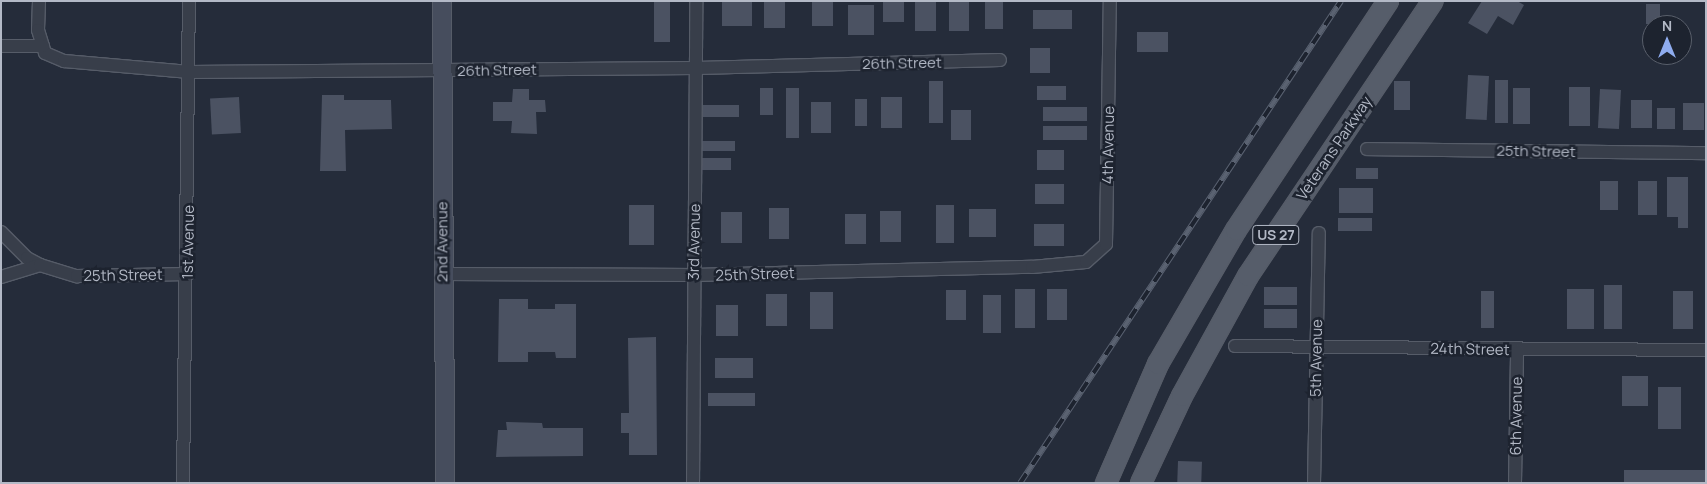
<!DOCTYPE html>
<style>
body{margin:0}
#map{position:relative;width:1707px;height:484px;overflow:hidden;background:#252c3a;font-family:Manrope,sans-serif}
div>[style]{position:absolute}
.building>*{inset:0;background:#4b5262;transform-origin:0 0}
.roads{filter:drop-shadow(1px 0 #565c68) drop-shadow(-1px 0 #565c68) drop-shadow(0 1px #565c68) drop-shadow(0 -1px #565c68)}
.minor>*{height:12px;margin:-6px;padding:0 6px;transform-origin:6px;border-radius:6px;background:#383e4a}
.secondary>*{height:18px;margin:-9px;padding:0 9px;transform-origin:9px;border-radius:9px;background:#464d5d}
.primary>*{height:20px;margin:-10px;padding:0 10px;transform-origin:10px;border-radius:10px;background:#565d6a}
.rail>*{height:5.5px;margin-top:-2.75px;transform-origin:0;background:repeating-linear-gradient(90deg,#1d232f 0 11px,#5a6271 0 22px);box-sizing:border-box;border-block:1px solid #5a6271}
span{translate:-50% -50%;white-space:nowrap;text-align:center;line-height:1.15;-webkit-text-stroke:5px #1d232f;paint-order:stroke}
.shield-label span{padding:1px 4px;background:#1d232f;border:1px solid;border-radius:4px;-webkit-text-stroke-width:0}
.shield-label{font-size:14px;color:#b3b9c6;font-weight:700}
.street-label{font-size:15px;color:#b3b9c6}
.frame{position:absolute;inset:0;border:2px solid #b3b9c6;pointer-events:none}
.north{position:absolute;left:1642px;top:15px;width:50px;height:50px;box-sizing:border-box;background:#1d232f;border:1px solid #595f6b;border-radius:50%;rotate:0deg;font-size:14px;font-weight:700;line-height:20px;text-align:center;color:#b3b9c6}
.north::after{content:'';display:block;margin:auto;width:18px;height:22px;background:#8facef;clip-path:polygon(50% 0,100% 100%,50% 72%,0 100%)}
</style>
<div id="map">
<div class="building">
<i style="left:722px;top:1px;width:30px;height:25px"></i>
<i style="left:764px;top:1px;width:21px;height:27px"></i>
<i style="left:812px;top:1px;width:21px;height:25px"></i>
<i style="left:883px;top:1px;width:21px;height:21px"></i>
<i style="left:915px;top:1px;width:21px;height:30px"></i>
<i style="left:949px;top:1px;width:20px;height:30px"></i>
<i style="left:985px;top:1px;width:18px;height:28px"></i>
<i style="clip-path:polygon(1482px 1px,1517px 1px,1524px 5px,1513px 25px,1498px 16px,1487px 34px,1468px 23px)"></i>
<i style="left:654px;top:2px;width:16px;height:40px"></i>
<i style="left:1646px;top:4px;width:14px;height:20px"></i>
<i style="left:848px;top:5px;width:26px;height:30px"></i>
<i style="left:1033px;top:10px;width:39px;height:19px"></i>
<i style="left:1137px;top:32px;width:31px;height:20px"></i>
<i style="left:1030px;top:48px;width:20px;height:25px"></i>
<i style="left:1468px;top:75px;width:21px;height:44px;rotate:3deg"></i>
<i style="left:1495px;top:80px;width:13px;height:43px"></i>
<i style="left:929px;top:81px;width:14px;height:42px"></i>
<i style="left:1394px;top:81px;width:16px;height:29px"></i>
<i style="left:1037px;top:86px;width:29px;height:14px"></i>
<i style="left:1569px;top:87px;width:21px;height:39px"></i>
<i style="left:760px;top:88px;width:13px;height:27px"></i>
<i style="left:786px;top:88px;width:13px;height:50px"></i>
<i style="left:1513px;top:88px;width:17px;height:36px"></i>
<i style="clip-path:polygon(513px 89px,529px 89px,529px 100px,545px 100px,546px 112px,536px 112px,537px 134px,511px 133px,512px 121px,493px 121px,493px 102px,512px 102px)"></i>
<i style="left:1600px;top:89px;width:21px;height:39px;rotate:3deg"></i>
<i style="clip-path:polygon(322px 95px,344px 95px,344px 100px,391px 100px,392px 129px,345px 130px,346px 171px,320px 171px)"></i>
<i style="left:239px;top:97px;width:36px;height:29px;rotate:87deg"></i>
<i style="left:881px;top:97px;width:21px;height:31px"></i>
<i style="left:855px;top:99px;width:12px;height:27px"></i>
<i style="left:1631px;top:100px;width:21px;height:28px"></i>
<i style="left:831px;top:102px;width:31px;height:20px;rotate:90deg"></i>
<i style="left:1683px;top:103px;width:21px;height:27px"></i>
<i style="left:703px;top:105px;width:36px;height:12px"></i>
<i style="left:1043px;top:107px;width:44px;height:14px"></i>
<i style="left:1657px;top:108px;width:18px;height:21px"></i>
<i style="left:951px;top:110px;width:20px;height:30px"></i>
<i style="left:1043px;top:126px;width:44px;height:14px"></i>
<i style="left:702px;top:141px;width:33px;height:10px"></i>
<i style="left:1037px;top:150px;width:27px;height:20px"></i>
<i style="left:702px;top:158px;width:29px;height:12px"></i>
<i style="left:1356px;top:168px;width:22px;height:11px"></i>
<i style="clip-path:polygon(1667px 177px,1688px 177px,1688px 228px,1678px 228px,1678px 217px,1667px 217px)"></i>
<i style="left:1600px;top:181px;width:18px;height:29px"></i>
<i style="left:1638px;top:181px;width:19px;height:34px"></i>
<i style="left:1035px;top:184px;width:29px;height:20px"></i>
<i style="left:1339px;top:188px;width:34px;height:25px"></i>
<i style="left:629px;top:205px;width:25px;height:40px"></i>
<i style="left:936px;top:205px;width:18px;height:38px"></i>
<i style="left:769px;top:208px;width:20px;height:31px"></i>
<i style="left:969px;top:209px;width:27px;height:28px"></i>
<i style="left:880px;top:211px;width:21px;height:31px"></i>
<i style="left:721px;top:212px;width:21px;height:31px"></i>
<i style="left:845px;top:214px;width:21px;height:30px"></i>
<i style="left:1338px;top:218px;width:34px;height:13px"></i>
<i style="left:1034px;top:224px;width:30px;height:22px"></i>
<i style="left:1604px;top:285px;width:18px;height:44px"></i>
<i style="left:1264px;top:287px;width:33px;height:18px"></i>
<i style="left:1015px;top:289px;width:20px;height:39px"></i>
<i style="left:1047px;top:289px;width:20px;height:31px"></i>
<i style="left:1567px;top:289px;width:27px;height:40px"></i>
<i style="left:946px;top:290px;width:20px;height:30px"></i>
<i style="left:1481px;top:291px;width:13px;height:37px"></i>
<i style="left:1673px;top:291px;width:20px;height:38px"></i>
<i style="left:810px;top:292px;width:23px;height:37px"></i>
<i style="left:766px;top:294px;width:21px;height:32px"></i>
<i style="left:983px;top:295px;width:18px;height:38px"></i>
<i style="clip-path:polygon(499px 299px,528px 299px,528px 309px,555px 309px,555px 304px,576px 304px,576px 358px,556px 358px,555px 352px,528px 352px,528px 362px,498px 362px)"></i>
<i style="left:716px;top:305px;width:22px;height:31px"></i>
<i style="left:1264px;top:309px;width:33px;height:19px"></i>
<i style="clip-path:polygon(656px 337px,657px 455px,629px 455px,629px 433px,621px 433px,621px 413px,629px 413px,628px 338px)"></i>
<i style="left:715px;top:358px;width:38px;height:20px"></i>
<i style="left:1622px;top:376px;width:26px;height:30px"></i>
<i style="left:1658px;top:387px;width:23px;height:42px"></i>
<i style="left:708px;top:393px;width:47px;height:13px"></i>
<i style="clip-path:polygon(506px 422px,542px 423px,543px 428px,583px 428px,583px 456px,496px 457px,498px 430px,507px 430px)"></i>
<i style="left:1178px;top:461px;width:24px;height:22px;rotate:2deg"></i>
<i style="left:1706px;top:470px;width:13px;height:82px;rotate:90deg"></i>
</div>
<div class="roads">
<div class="minor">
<i style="left:39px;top:1px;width:29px;rotate:92deg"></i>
<i style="left:38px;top:30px;width:24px;rotate:73deg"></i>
<i style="left:45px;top:53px;width:21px;rotate:23deg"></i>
<i style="left:64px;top:61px;width:126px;rotate:5deg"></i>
<i style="left:190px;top:72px;width:507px;rotate:-0.45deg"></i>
<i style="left:697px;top:68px;width:303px;rotate:-1.5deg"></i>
<i style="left:1px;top:46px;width:42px"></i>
<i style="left:1367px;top:149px;width:339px;rotate:0.7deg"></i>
<i style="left:1px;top:232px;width:37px;rotate:45deg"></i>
<i style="left:27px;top:258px;width:15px;rotate:28deg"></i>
<i style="left:442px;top:274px;width:252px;rotate:0.2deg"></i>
<i style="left:694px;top:275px;width:338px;rotate:-1.4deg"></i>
<i style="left:1032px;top:267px;width:54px;rotate:-5.3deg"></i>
<i style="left:1086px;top:262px;width:27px;rotate:-42deg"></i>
<i style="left:1106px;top:244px;width:243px;rotate:-89.1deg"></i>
<i style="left:1px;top:277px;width:41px;rotate:-17.1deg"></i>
<i style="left:40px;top:265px;width:39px;rotate:17deg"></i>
<i style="left:77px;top:276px;width:111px;rotate:-1deg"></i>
<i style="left:1235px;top:346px;width:471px;rotate:0.5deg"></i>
<i style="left:183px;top:483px;width:482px;rotate:-89.3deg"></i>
<i style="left:693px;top:483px;width:482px;rotate:-89.6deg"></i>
<i style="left:1314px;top:483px;width:250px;rotate:-88.9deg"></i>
<i style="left:1515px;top:483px;width:133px;rotate:-89.1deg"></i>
</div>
<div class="secondary">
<i style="left:442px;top:1px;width:482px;rotate:89.6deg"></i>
</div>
<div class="primary">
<i style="left:1106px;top:483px;width:130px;rotate:-66.4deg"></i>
<i style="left:1158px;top:364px;width:155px;rotate:-59.8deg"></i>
<i style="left:1236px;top:230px;width:275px;rotate:-56.4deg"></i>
<i style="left:1141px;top:483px;width:96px;rotate:-64.8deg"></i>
<i style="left:1182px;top:396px;width:137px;rotate:-61.2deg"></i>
<i style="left:1248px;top:276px;width:331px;rotate:-56.1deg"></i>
</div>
</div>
<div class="rail">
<i style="left:1020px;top:483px;width:579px;rotate:-56.34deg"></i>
</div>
<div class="shield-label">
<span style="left:1276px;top:235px">US 27</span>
</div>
<div class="street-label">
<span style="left:902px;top:63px;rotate:-1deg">26th Street</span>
<span style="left:497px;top:70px;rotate:-1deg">26th Street</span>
<span style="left:1108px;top:145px;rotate:-89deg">4th Avenue</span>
<span style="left:1334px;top:148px;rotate:-56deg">Veterans Parkway</span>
<span style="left:1536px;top:151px;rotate:1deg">25th Street</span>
<span style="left:188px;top:242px;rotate:-89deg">1st Avenue</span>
<span style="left:442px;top:242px;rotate:-90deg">2nd Avenue</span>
<span style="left:694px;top:242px;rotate:-89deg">3rd Avenue</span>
<span style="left:755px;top:274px;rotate:-2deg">25th Street</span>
<span style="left:123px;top:275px;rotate:-1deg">25th Street</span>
<span style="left:1470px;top:349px;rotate:1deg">24th Street</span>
<span style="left:1316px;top:358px;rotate:-89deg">5th Avenue</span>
<span style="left:1516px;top:416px;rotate:-89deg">6th Avenue</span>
</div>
<div class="frame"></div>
<div class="north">N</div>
</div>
